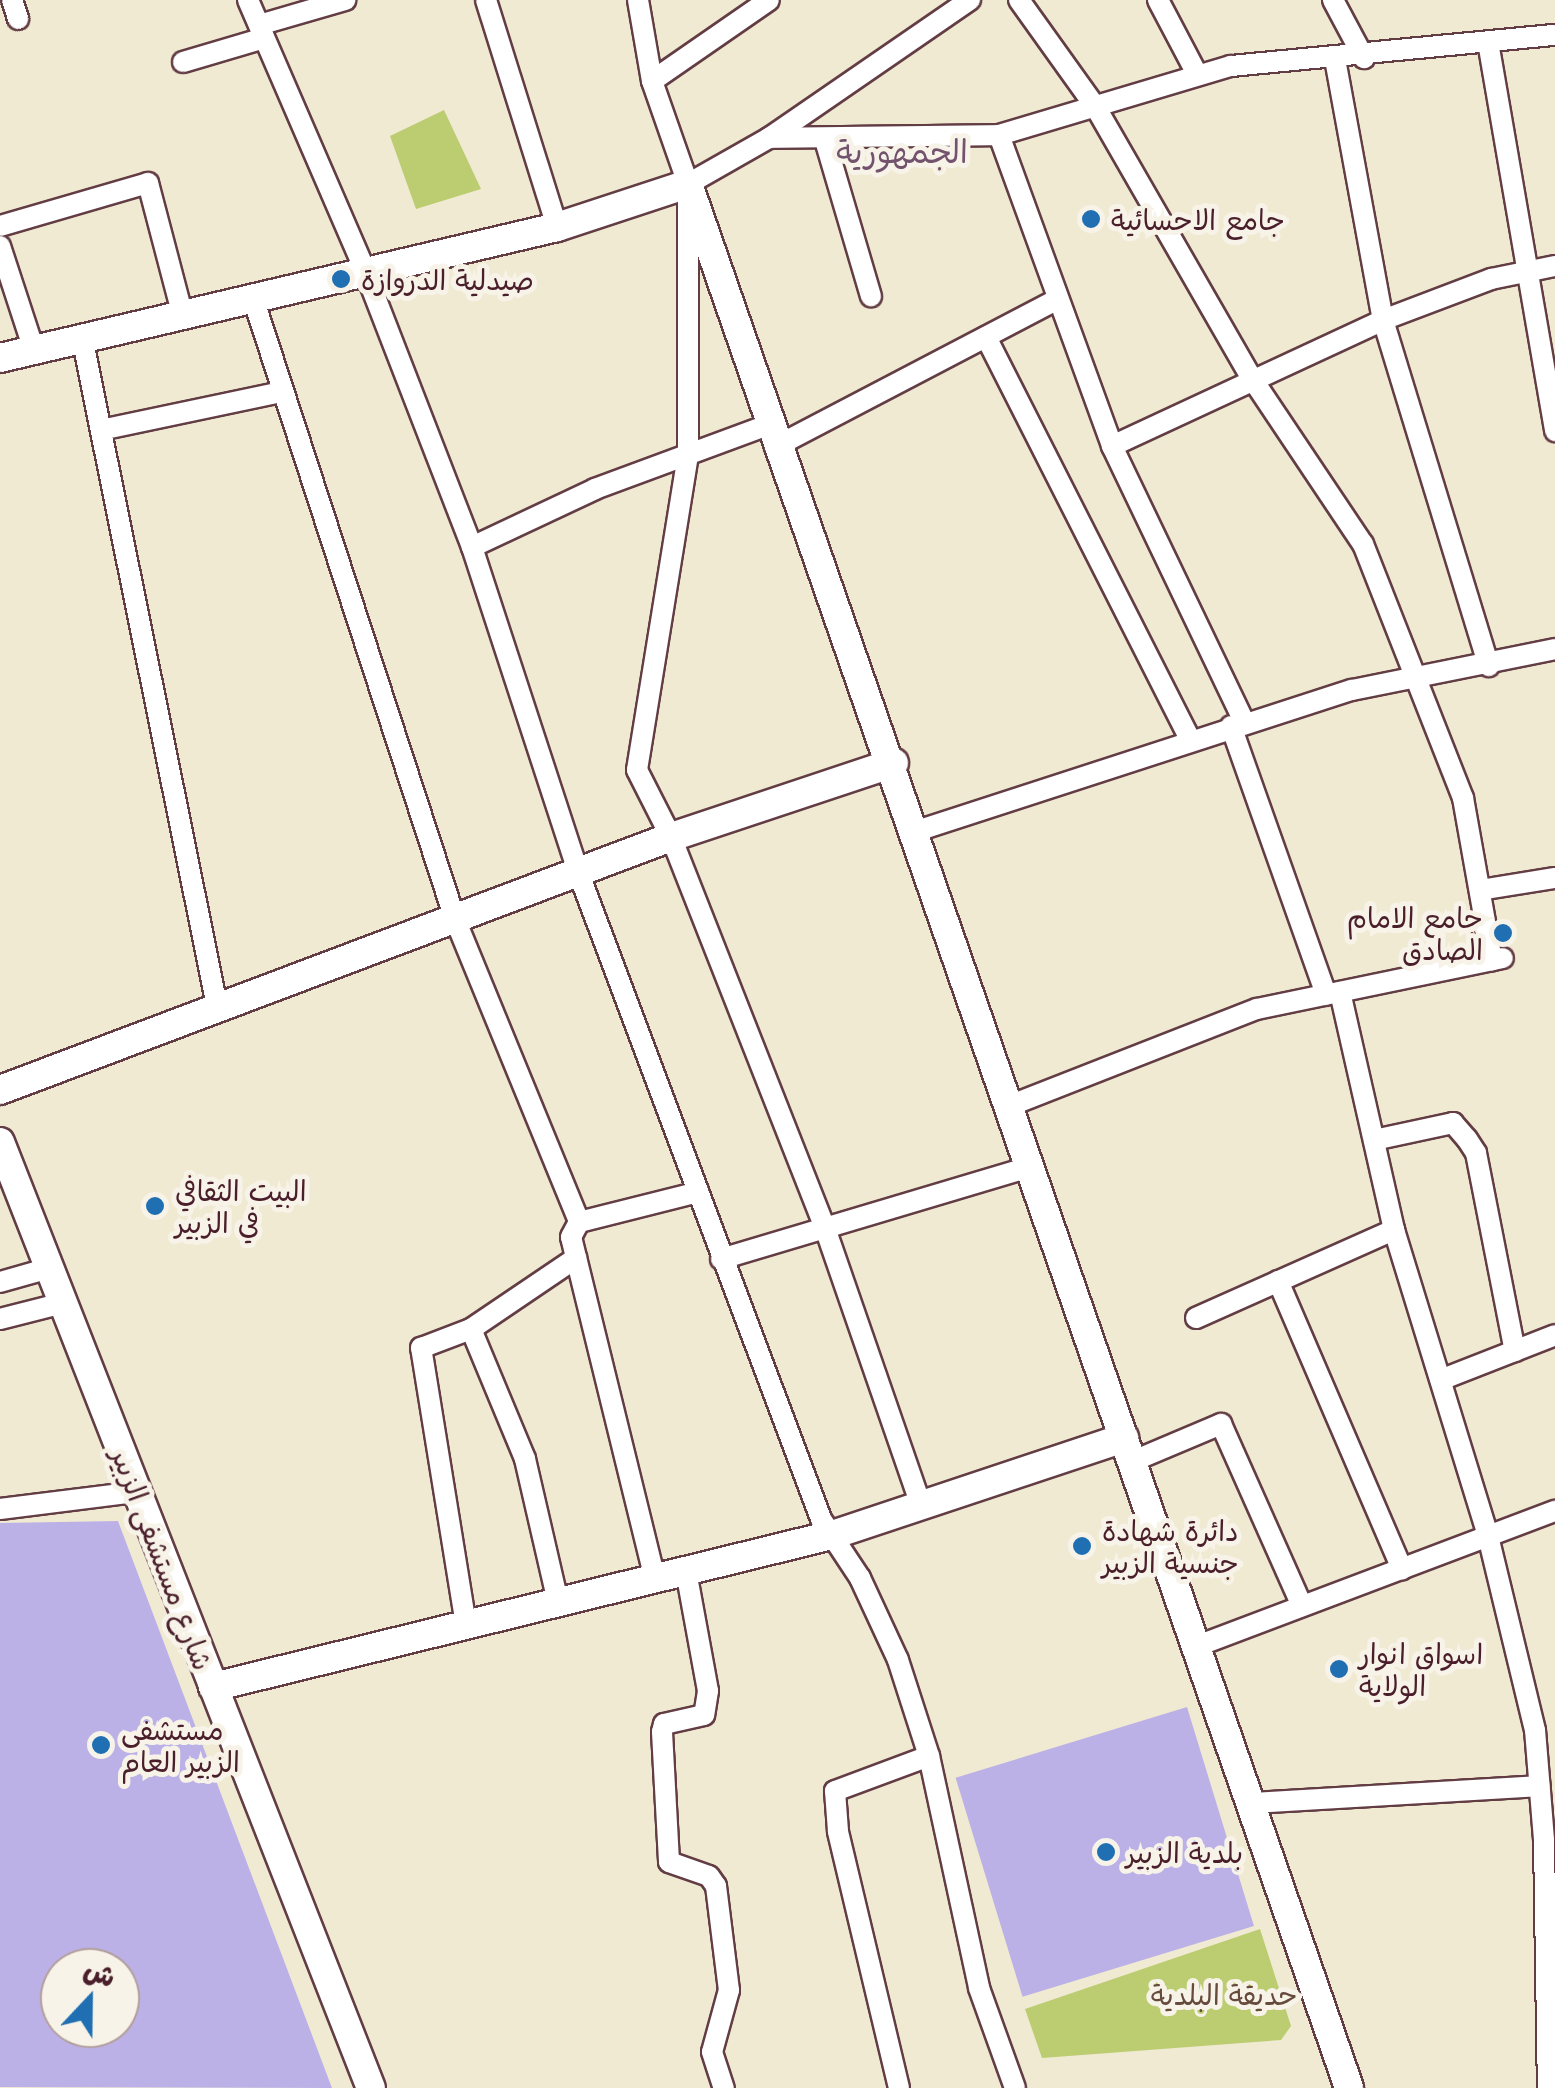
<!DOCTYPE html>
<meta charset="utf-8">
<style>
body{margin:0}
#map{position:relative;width:1555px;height:2088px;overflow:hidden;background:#f0ead3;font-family:Mali,"Playpen Sans Arabic",sans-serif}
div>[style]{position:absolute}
.green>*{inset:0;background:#bbcd70}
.building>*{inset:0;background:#bcb1e6;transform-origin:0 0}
.roads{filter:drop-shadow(2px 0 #633d44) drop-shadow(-2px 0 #633d44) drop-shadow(0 2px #633d44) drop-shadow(0 -2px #633d44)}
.minor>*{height:20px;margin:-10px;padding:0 10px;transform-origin:10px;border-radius:10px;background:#fff}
.tertiary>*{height:28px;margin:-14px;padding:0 14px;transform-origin:14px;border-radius:14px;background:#fff}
.dots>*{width:28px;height:28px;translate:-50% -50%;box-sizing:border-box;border:5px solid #f7f3e8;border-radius:50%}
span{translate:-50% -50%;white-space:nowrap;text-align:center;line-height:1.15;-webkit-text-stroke:10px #f7f3e8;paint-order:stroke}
.poi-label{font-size:28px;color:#4a1f2b}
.left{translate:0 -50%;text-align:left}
.right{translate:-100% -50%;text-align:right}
.street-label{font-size:28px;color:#4a1f2b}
.park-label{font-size:28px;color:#664a3c}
.quarter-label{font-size:32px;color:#72526c}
.north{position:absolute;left:40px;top:1948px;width:100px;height:100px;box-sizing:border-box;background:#f7f3e8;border:2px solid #b29e9c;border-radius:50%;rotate:22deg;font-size:28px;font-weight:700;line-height:40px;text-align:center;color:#4a1f2b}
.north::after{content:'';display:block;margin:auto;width:35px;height:45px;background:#1f6fb2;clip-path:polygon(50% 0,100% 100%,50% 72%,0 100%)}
</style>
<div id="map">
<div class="green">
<i style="clip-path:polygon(444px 110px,481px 189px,416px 209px,390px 136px)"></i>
<i style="clip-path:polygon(1260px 1929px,1291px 2026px,1281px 2040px,1042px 2058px,1025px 2009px)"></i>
</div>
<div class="building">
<i style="clip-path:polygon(evenodd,118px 1521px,332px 2088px,0 2087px,0 1523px,118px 1521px,60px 1968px,120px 1968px,120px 2028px,60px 2028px,60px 1968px)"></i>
<i style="left:1187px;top:1707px;width:229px;height:242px;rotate:73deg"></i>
</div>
<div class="roads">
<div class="minor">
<i style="left:12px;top:0;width:20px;rotate:72deg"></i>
<i style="left:248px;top:0;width:295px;rotate:66.6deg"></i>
<i style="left:365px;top:271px;width:296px;rotate:68.8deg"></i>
<i style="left:472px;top:547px;width:344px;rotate:71.9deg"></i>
<i style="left:579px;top:874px;width:689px;rotate:69.43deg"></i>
<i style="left:821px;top:1519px;width:71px;rotate:56.5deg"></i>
<i style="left:860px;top:1578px;width:90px;rotate:65.1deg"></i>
<i style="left:898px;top:1660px;width:101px;rotate:72.1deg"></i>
<i style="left:929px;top:1756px;width:237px;rotate:77.8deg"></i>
<i style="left:979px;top:1988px;width:106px;rotate:70.2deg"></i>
<i style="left:486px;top:0;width:238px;rotate:72.6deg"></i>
<i style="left:638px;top:0;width:82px;rotate:80.2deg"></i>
<i style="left:652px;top:81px;width:109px;rotate:70.7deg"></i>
<i style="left:688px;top:184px;width:271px;rotate:90deg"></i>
<i style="left:688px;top:455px;width:319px;rotate:99.2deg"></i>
<i style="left:637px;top:770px;width:75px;rotate:63.1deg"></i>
<i style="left:671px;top:837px;width:420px;rotate:68.5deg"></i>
<i style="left:825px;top:1228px;width:294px;rotate:70.9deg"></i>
<i style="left:1019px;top:0;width:130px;rotate:54.4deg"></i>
<i style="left:1095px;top:106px;width:313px;rotate:60.1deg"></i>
<i style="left:1251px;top:377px;width:201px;rotate:56.2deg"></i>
<i style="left:1363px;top:544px;width:273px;rotate:68.5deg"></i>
<i style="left:1463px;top:798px;width:165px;rotate:79.9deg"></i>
<i style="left:1158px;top:0;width:84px;rotate:62.2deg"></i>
<i style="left:1333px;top:0;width:66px;rotate:61.9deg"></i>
<i style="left:259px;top:25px;width:90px;rotate:-16.2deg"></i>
<i style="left:1488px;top:42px;width:395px;rotate:80.2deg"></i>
<i style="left:1335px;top:59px;width:265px;rotate:79.6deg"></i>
<i style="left:1383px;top:320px;width:362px;rotate:73deg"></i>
<i style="left:183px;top:62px;width:84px;rotate:-16.5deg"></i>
<i style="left:652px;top:81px;width:142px;rotate:-34.7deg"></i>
<i style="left:999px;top:135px;width:331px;rotate:70deg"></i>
<i style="left:1112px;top:446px;width:306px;rotate:64.4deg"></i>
<i style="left:769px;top:138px;width:230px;rotate:-0.7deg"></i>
<i style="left:999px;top:135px;width:242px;rotate:-16.6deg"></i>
<i style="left:1231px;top:66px;width:325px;rotate:-5.5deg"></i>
<i style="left:825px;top:140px;width:163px;rotate:73.6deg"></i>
<i style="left:688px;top:184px;width:93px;rotate:-29.6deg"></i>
<i style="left:769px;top:138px;width:244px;rotate:-34.5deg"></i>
<i style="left:0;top:226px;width:154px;rotate:-16.2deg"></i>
<i style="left:148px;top:183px;width:134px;rotate:75.3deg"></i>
<i style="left:0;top:246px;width:109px;rotate:71.9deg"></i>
<i style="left:252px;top:295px;width:656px;rotate:71.98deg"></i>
<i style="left:455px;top:919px;width:327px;rotate:67.7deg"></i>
<i style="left:82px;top:337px;width:688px;rotate:78.59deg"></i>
<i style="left:986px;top:337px;width:449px;rotate:63.1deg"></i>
<i style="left:101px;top:430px;width:184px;rotate:-11.9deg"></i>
<i style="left:1112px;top:446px;width:299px;rotate:-24.9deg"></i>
<i style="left:1383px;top:320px;width:116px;rotate:-20.8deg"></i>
<i style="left:1491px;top:279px;width:65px;rotate:-11.5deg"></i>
<i style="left:775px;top:447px;width:315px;rotate:-27.6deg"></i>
<i style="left:472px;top:547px;width:136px;rotate:-25.2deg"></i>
<i style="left:595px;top:489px;width:184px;rotate:-20.3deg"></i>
<i style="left:1231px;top:726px;width:285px;rotate:70.5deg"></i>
<i style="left:917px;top:831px;width:457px;rotate:-18deg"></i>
<i style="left:1352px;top:690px;width:207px;rotate:-11.4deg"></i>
<i style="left:1480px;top:890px;width:76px;rotate:-9.1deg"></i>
<i style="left:1340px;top:992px;width:244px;rotate:77.2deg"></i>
<i style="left:1394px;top:1230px;width:320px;rotate:72.9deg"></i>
<i style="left:1488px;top:1536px;width:200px;rotate:76.4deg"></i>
<i style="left:1535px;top:1730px;width:110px;rotate:85.3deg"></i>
<i style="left:1544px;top:1840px;width:248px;rotate:89.1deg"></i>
<i style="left:1009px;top:1106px;width:266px;rotate:-21.4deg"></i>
<i style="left:1257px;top:1009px;width:251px;rotate:-11.7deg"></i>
<i style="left:1374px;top:1140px;width:81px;rotate:-12.1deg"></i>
<i style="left:1453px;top:1123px;width:21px;rotate:49deg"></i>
<i style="left:1467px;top:1139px;width:17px;rotate:57deg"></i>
<i style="left:1476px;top:1153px;width:202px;rotate:78.9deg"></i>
<i style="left:721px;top:1259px;width:321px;rotate:-16.6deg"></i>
<i style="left:1278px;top:1281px;width:314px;rotate:66.7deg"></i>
<i style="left:0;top:1282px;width:51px;rotate:-15.9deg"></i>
<i style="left:1196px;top:1318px;width:217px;rotate:-24deg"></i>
<i style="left:0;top:1319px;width:65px;rotate:-14.3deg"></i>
<i style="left:471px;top:1329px;width:141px;rotate:67.4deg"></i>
<i style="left:525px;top:1459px;width:147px;rotate:77deg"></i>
<i style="left:1443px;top:1379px;width:120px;rotate:-21.4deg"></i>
<i style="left:1131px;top:1462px;width:98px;rotate:-22.9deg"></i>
<i style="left:1221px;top:1424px;width:199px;rotate:66deg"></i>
<i style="left:0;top:1509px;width:138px;rotate:-7.1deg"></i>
<i style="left:686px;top:1571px;width:122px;rotate:79.6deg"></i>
<i style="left:708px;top:1691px;width:24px;rotate:99deg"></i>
<i style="left:704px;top:1715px;width:41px;rotate:167.3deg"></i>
<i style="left:664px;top:1724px;width:8px;rotate:104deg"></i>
<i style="left:662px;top:1732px;width:130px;rotate:86.9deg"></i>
<i style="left:669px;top:1862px;width:42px;rotate:19.3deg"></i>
<i style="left:709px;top:1876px;width:12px;rotate:55deg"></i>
<i style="left:716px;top:1886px;width:105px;rotate:82.9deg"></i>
<i style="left:729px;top:1990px;width:64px;rotate:105.3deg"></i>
<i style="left:712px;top:2052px;width:38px;rotate:72deg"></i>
<i style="left:655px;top:1579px;width:352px;rotate:-103.8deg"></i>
<i style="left:571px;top:1237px;width:17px;rotate:-62deg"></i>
<i style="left:579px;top:1222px;width:123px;rotate:-14.1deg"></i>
<i style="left:466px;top:1625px;width:281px;rotate:-99.2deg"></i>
<i style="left:421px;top:1348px;width:53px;rotate:-20.8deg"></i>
<i style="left:471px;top:1329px;width:127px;rotate:-34.1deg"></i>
<i style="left:1197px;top:1646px;width:383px;rotate:-20.7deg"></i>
<i style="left:1254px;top:1803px;width:286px;rotate:-3.4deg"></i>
<i style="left:899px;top:2088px;width:264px;rotate:-103.4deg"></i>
<i style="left:838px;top:1831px;width:40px;rotate:-94.3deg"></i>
<i style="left:835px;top:1791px;width:100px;rotate:-20.4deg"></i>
</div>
<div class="tertiary">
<i style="left:0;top:358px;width:572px;rotate:-13.23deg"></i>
<i style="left:557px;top:227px;width:138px;rotate:-18.2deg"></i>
<i style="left:688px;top:184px;width:2015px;rotate:70.85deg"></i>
<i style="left:0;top:1090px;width:717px;rotate:-20.66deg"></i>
<i style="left:671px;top:837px;width:235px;rotate:-18.4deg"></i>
<i style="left:0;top:1142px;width:1016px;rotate:68.59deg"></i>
<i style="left:213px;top:1687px;width:637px;rotate:-13.8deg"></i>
<i style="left:832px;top:1535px;width:308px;rotate:-18.4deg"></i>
</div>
</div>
<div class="dots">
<i style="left:1091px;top:219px;background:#1f6fb2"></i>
<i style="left:341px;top:279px;background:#1f6fb2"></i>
<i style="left:1503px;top:933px;background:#1f6fb2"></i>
<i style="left:155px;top:1206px;background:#1f6fb2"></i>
<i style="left:1082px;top:1546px;background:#1f6fb2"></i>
<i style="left:1339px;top:1669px;background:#1f6fb2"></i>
<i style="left:101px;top:1745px;background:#1f6fb2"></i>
<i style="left:1106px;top:1852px;background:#1f6fb2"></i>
</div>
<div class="poi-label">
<span class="left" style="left:1111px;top:219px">جامع الاحسائية</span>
<span class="left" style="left:361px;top:279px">صيدلية الدروازة</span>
<span class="right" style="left:1483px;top:933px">جامع الامام<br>الصادق</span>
<span class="left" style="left:175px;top:1206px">البيت الثقافي<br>في الزبير</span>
<span class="left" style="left:1102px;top:1546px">دائرة شهادة<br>جنسية الزبير</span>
<span class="left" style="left:1359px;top:1669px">اسواق انوار<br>الولاية</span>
<span class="left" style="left:121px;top:1745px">مستشفى<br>الزبير العام</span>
<span class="left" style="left:1126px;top:1852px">بلدية الزبير</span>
</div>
<div class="street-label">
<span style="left:163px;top:1559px;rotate:69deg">شارع مستشفى الزبير</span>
</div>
<div class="park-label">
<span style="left:1224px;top:1994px">حديقة البلدية</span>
</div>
<div class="quarter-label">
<span style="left:902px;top:150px">الجمهورية</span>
</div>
<div class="north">ش</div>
</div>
